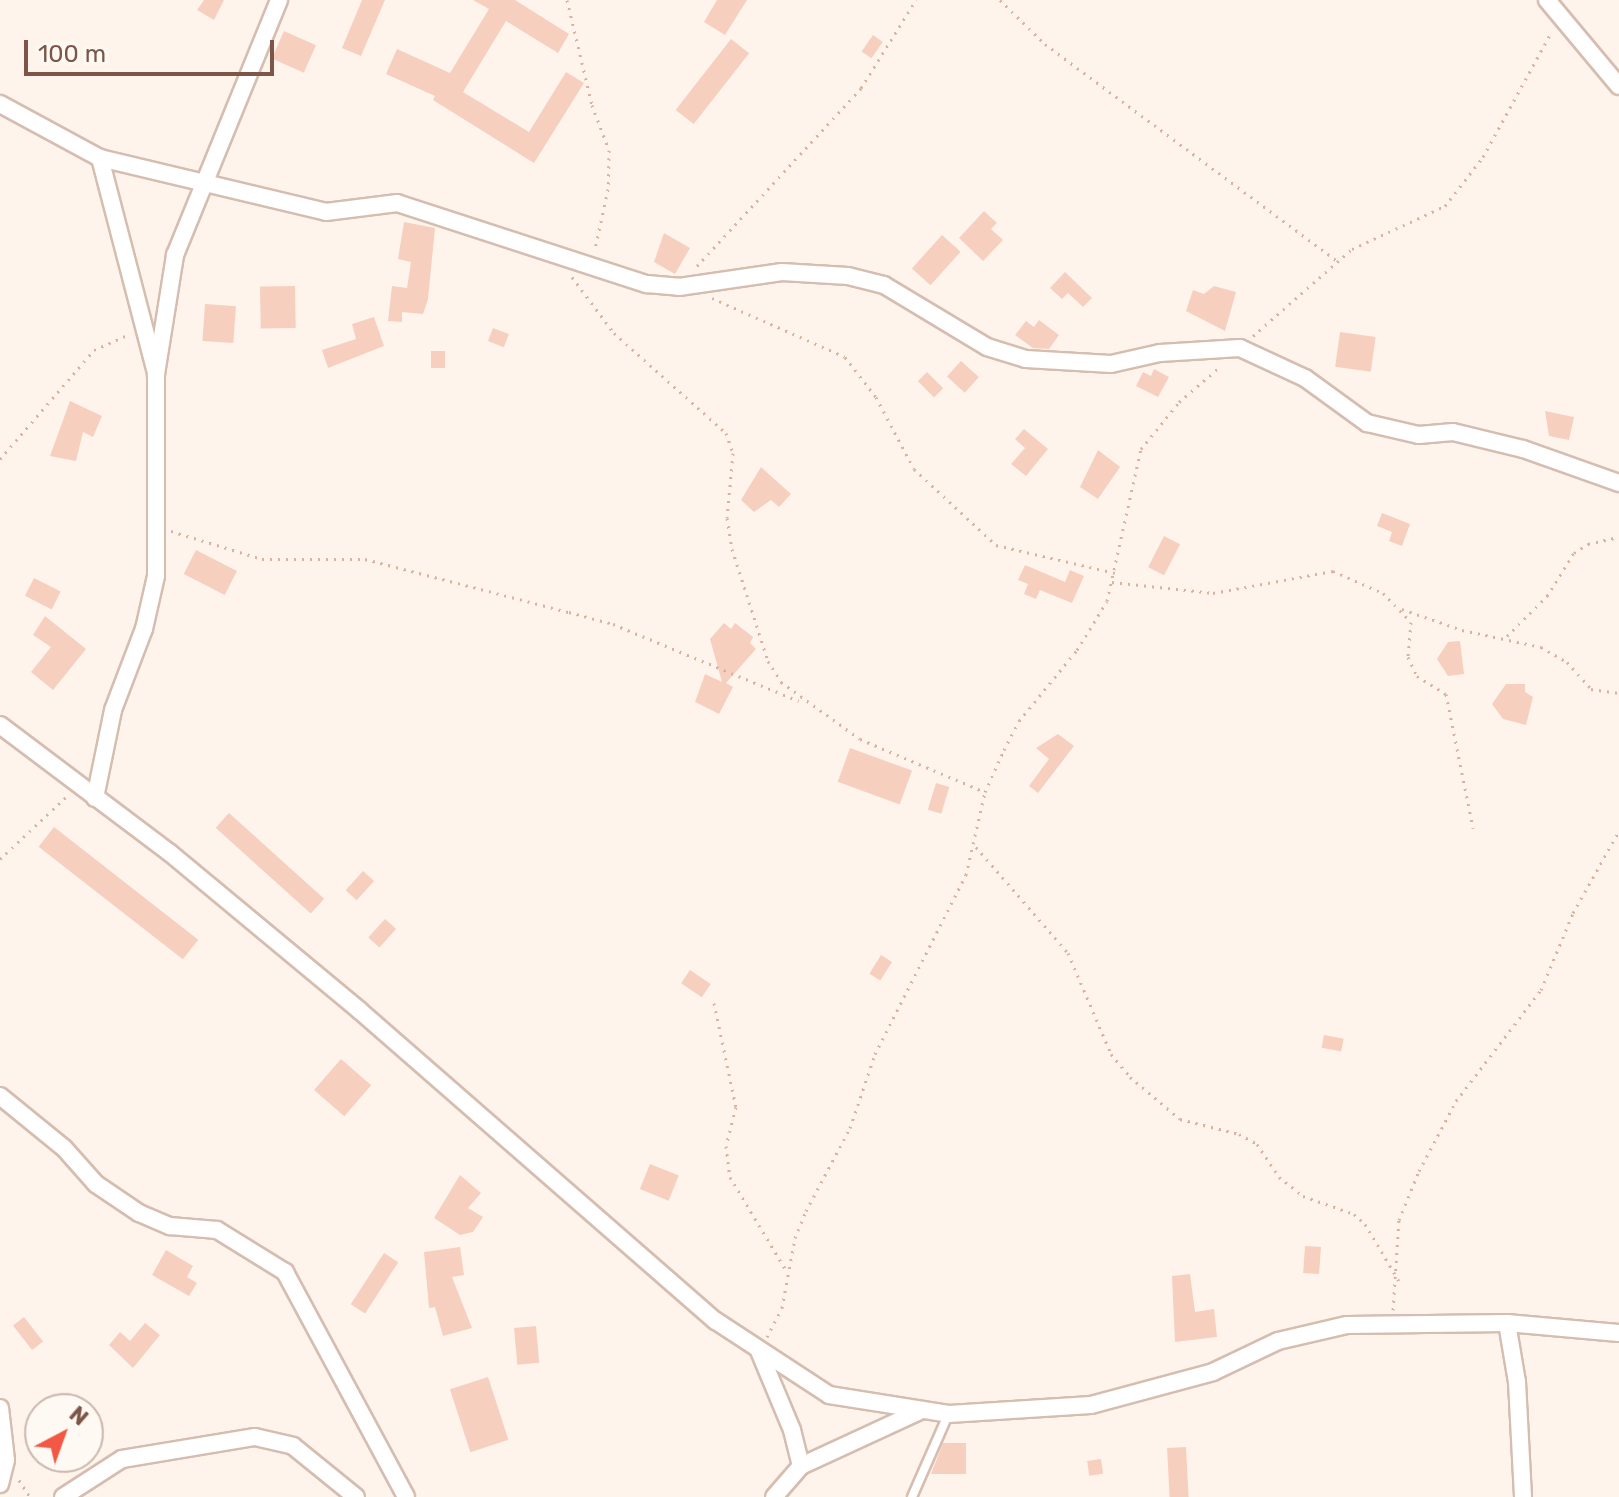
<!DOCTYPE html>
<style>
body{margin:0}
#map{position:relative;width:1619px;height:1497px;overflow:hidden;background:#fef4eb;font-family:Rubik,sans-serif}
div>[style]{position:absolute}
.building>*{inset:0;background:#f7cfbf;transform-origin:0 0}
.path>*{height:3px;margin-top:-1.5px;transform-origin:0;background:repeating-linear-gradient(90deg,#ddb1a1 0 2px,transparent 0 8px)}
.roads{filter:drop-shadow(2px 0 #d5bdb0) drop-shadow(-2px 0 #d5bdb0) drop-shadow(0 2px #d5bdb0) drop-shadow(0 -2px #d5bdb0)}
.lane>*{height:8px;margin:-4px;padding:0 4px;transform-origin:4px;border-radius:4px;background:#fff}
.street>*{height:16px;margin:-8px;padding:0 8px;transform-origin:8px;border-radius:8px;background:#fff}
span{translate:-50% -50%;white-space:nowrap;text-align:center;line-height:1.15;-webkit-text-stroke:6px #fff9f3;paint-order:stroke}
.north{position:absolute;left:24px;top:1393px;width:80px;height:80px;box-sizing:border-box;background:#fff9f3;border:2px solid #cbb8af;border-radius:50%;rotate:41deg;font-size:22px;font-weight:700;line-height:32px;text-align:center;color:#7d5649}
.north::after{content:'';display:block;margin:auto;width:28px;height:36px;background:#f35845;clip-path:polygon(50% 0,100% 100%,50% 72%,0 100%)}
.scale{position:absolute;left:24px;top:40px;width:250px;height:36px;box-sizing:border-box;border:4px solid #7d5649;border-top:0;padding-left:10px;font-size:24px;line-height:28px;white-space:nowrap;color:#7d5649;-webkit-text-stroke:6px #fff9f3;paint-order:stroke}
</style>
<div id="map">
<div class="building">
<i style="clip-path:polygon(204px 0,224px 0,214px 20px,197px 10px)"></i>
<i style="clip-path:polygon(362px 0,385px 0,361px 56px,342px 48px)"></i>
<i style="clip-path:polygon(473px 0,515px 0,569px 34px,558px 53px,506px 21px,463px 92px,529px 132px,566px 72px,584px 83px,534px 163px,433px 100px,435px 96px,386px 74px,397px 49px,450px 73px,489px 9px)"></i>
<i style="clip-path:polygon(717px 0,747px 0,725px 35px,704px 22px)"></i>
<i style="left:284px;top:31px;width:35px;height:30px;rotate:24deg"></i>
<i style="left:873px;top:35px;width:12px;height:20px;rotate:35deg"></i>
<i style="left:731px;top:39px;width:23px;height:90px;rotate:38deg"></i>
<i style="clip-path:polygon(984px 211px,997px 223px,991px 229px,1003px 240px,983px 261px,959px 238px)"></i>
<i style="clip-path:polygon(404px 222px,435px 228px,428px 299px,423px 314px,402px 312px,402px 322px,388px 321px,392px 286px,407px 288px,411px 262px,398px 259px)"></i>
<i style="clip-path:polygon(664px 233px,690px 248px,675px 274px,654px 262px)"></i>
<i style="left:942px;top:235px;width:25px;height:45px;rotate:42deg"></i>
<i style="clip-path:polygon(1065px 272px,1092px 298px,1083px 307px,1068px 293px,1062px 299px,1050px 288px)"></i>
<i style="left:295px;top:286px;width:42px;height:35px;rotate:89deg"></i>
<i style="clip-path:polygon(1214px 286px,1236px 292px,1225px 331px,1186px 311px,1193px 290px,1204px 294px)"></i>
<i style="left:205px;top:304px;width:31px;height:37px;rotate:4deg"></i>
<i style="clip-path:polygon(374px 317px,384px 346px,328px 368px,322px 350px,356px 339px,352px 324px)"></i>
<i style="clip-path:polygon(1039px 320px,1059px 335px,1049px 349px,1033px 348px,1015px 335px,1026px 321px,1034px 327px)"></i>
<i style="left:493px;top:328px;width:17px;height:14px;rotate:21deg"></i>
<i style="left:1340px;top:332px;width:36px;height:35px;rotate:8deg"></i>
<i style="left:431px;top:351px;width:14px;height:17px"></i>
<i style="left:961px;top:361px;width:24px;height:21px;rotate:42deg"></i>
<i style="clip-path:polygon(1154px 369px,1169px 377px,1158px 397px,1136px 386px,1143px 372px,1151px 376px)"></i>
<i style="left:927px;top:372px;width:23px;height:13px;rotate:45deg"></i>
<i style="clip-path:polygon(70px 401px,102px 416px,93px 437px,83px 432px,76px 461px,50px 456px)"></i>
<i style="clip-path:polygon(1545px 411px,1574px 417px,1569px 440px,1549px 436px)"></i>
<i style="clip-path:polygon(1024px 429px,1048px 449px,1026px 476px,1011px 464px,1025px 448px,1015px 439px)"></i>
<i style="clip-path:polygon(1098px 450px,1120px 467px,1098px 499px,1080px 487px)"></i>
<i style="clip-path:polygon(761px 467px,791px 494px,779px 507px,771px 500px,754px 512px,741px 500px)"></i>
<i style="clip-path:polygon(1382px 513px,1410px 524px,1402px 546px,1389px 541px,1392px 532px,1377px 526px)"></i>
<i style="left:1164px;top:536px;width:18px;height:35px;rotate:27deg"></i>
<i style="left:196px;top:550px;width:46px;height:27px;rotate:27deg"></i>
<i style="clip-path:polygon(1025px 565px,1065px 582px,1070px 570px,1084px 576px,1072px 603px,1040px 590px,1036px 599px,1024px 594px,1028px 584px,1018px 580px)"></i>
<i style="left:34px;top:578px;width:30px;height:20px;rotate:27deg"></i>
<i style="clip-path:polygon(45px 616px,86px 649px,53px 690px,31px 672px,51px 647px,33px 635px)"></i>
<i style="clip-path:polygon(724px 623px,731px 629px,735px 623px,753px 637px,750px 643px,756px 649px,726px 683px,733px 687px,719px 714px,695px 702px,705px 674px,722px 682px,710px 639px)"></i>
<i style="clip-path:polygon(1460px 641px,1464px 674px,1448px 676px,1437px 659px,1448px 642px)"></i>
<i style="clip-path:polygon(1506px 684px,1525px 684px,1525px 692px,1533px 697px,1526px 725px,1503px 719px,1492px 704px)"></i>
<i style="clip-path:polygon(1058px 734px,1074px 746px,1038px 793px,1029px 786px,1049px 759px,1036px 748px)"></i>
<i style="left:850px;top:748px;width:66px;height:36px;rotate:20deg"></i>
<i style="left:936px;top:783px;width:14px;height:28px;rotate:17deg"></i>
<i style="left:229px;top:813px;width:128px;height:20px;rotate:42deg"></i>
<i style="left:54px;top:827px;width:183px;height:25px;rotate:38deg"></i>
<i style="left:363px;top:871px;width:15px;height:26px;rotate:42deg"></i>
<i style="left:385px;top:919px;width:15px;height:25px;rotate:42deg"></i>
<i style="left:881px;top:955px;width:13px;height:22px;rotate:32deg"></i>
<i style="left:690px;top:970px;width:25px;height:16px;rotate:34deg"></i>
<i style="left:1324px;top:1035px;width:20px;height:13px;rotate:11deg"></i>
<i style="left:341px;top:1059px;width:40px;height:41px;rotate:41deg"></i>
<i style="left:650px;top:1164px;width:31px;height:27px;rotate:22deg"></i>
<i style="clip-path:polygon(460px 1175px,481px 1193px,468px 1208px,483px 1217px,473px 1232px,460px 1235px,434px 1218px)"></i>
<i style="left:1305px;top:1246px;width:16px;height:27px;rotate:4deg"></i>
<i style="clip-path:polygon(460px 1247px,464px 1275px,452px 1277px,472px 1328px,443px 1336px,435px 1307px,429px 1308px,424px 1252px)"></i>
<i style="clip-path:polygon(166px 1250px,193px 1266px,187px 1277px,197px 1283px,189px 1296px,152px 1275px)"></i>
<i style="left:384px;top:1253px;width:17px;height:61px;rotate:33deg"></i>
<i style="clip-path:polygon(1190px 1274px,1195px 1312px,1214px 1309px,1217px 1337px,1175px 1342px,1172px 1276px)"></i>
<i style="left:24px;top:1317px;width:31px;height:14px;rotate:52deg"></i>
<i style="clip-path:polygon(145px 1323px,160px 1335px,133px 1368px,109px 1345px,120px 1332px,130px 1341px)"></i>
<i style="left:536px;top:1326px;width:37px;height:22px;rotate:85deg"></i>
<i style="left:488px;top:1377px;width:66px;height:40px;rotate:72deg"></i>
<i style="clip-path:polygon(943px 1443px,966px 1443px,966px 1474px,931px 1474px)"></i>
<i style="left:1186px;top:1447px;width:50px;height:19px;rotate:87deg"></i>
<i style="left:1101px;top:1459px;width:15px;height:14px;rotate:82deg"></i>
</div>
<div class="path">
<i style="left:567px;top:0;width:108px;rotate:76.6deg"></i>
<i style="left:592px;top:105px;width:48px;rotate:69.3deg"></i>
<i style="left:609px;top:150px;width:39px;rotate:91deg"></i>
<i style="left:608px;top:189px;width:61px;rotate:102.2deg"></i>
<i style="left:1000px;top:0;width:63px;rotate:44.4deg"></i>
<i style="left:1045px;top:44px;width:364px;rotate:36.6deg"></i>
<i style="left:697px;top:266px;width:242px;rotate:-47.3deg"></i>
<i style="left:861px;top:88px;width:104px;rotate:-58deg"></i>
<i style="left:572px;top:277px;width:70px;rotate:53.1deg"></i>
<i style="left:614px;top:333px;width:150px;rotate:41.8deg"></i>
<i style="left:726px;top:433px;width:21px;rotate:71deg"></i>
<i style="left:733px;top:453px;width:65px;rotate:95.3deg"></i>
<i style="left:727px;top:518px;width:31px;rotate:81deg"></i>
<i style="left:732px;top:549px;width:118px;rotate:72.2deg"></i>
<i style="left:768px;top:661px;width:25px;rotate:58deg"></i>
<i style="left:781px;top:682px;width:97px;rotate:35.8deg"></i>
<i style="left:860px;top:739px;width:136px;rotate:23deg"></i>
<i style="left:712px;top:298px;width:145px;rotate:23.9deg"></i>
<i style="left:845px;top:357px;width:51px;rotate:52.2deg"></i>
<i style="left:876px;top:397px;width:81px;rotate:62.2deg"></i>
<i style="left:914px;top:469px;width:112px;rotate:42.8deg"></i>
<i style="left:996px;top:545px;width:122px;rotate:13.2deg"></i>
<i style="left:1253px;top:336px;width:132px;rotate:-41.3deg"></i>
<i style="left:1352px;top:249px;width:102px;rotate:-24.8deg"></i>
<i style="left:1445px;top:206px;width:62px;rotate:-52.2deg"></i>
<i style="left:1483px;top:157px;width:144px;rotate:-61.3deg"></i>
<i style="left:0;top:459px;width:144px;rotate:-49.2deg"></i>
<i style="left:94px;top:350px;width:39px;rotate:-24deg"></i>
<i style="left:171px;top:531px;width:95px;rotate:17.1deg"></i>
<i style="left:262px;top:559px;width:103px"></i>
<i style="left:365px;top:559px;width:211px;rotate:14.6deg"></i>
<i style="left:569px;top:612px;width:46px;rotate:15.3deg"></i>
<i style="left:613px;top:624px;width:201px;rotate:22.5deg"></i>
<i style="left:1112px;top:582px;width:102px;rotate:6.2deg"></i>
<i style="left:1213px;top:593px;width:122px;rotate:-10.4deg"></i>
<i style="left:1333px;top:571px;width:55px;rotate:23.7deg"></i>
<i style="left:1383px;top:593px;width:40px;rotate:46deg"></i>
<i style="left:1411px;top:622px;width:35px;rotate:95deg"></i>
<i style="left:1408px;top:657px;width:21px;rotate:65deg"></i>
<i style="left:1417px;top:676px;width:34px;rotate:32deg"></i>
<i style="left:1446px;top:694px;width:137px;rotate:78.6deg"></i>
<i style="left:1402px;top:609px;width:64px;rotate:19.3deg"></i>
<i style="left:1462px;top:630px;width:81px;rotate:12.1deg"></i>
<i style="left:1541px;top:647px;width:30px;rotate:30deg"></i>
<i style="left:1567px;top:662px;width:36px;rotate:48deg"></i>
<i style="left:1591px;top:689px;width:28px;rotate:8deg"></i>
<i style="left:1507px;top:636px;width:57px;rotate:-45deg"></i>
<i style="left:1547px;top:596px;width:51px;rotate:-57.9deg"></i>
<i style="left:1574px;top:553px;width:17px;rotate:-33deg"></i>
<i style="left:1588px;top:544px;width:32px;rotate:-13deg"></i>
<i style="left:976px;top:847px;width:140px;rotate:49deg"></i>
<i style="left:1068px;top:953px;width:110px;rotate:66.9deg"></i>
<i style="left:1111px;top:1054px;width:30px;rotate:50deg"></i>
<i style="left:1130px;top:1077px;width:65px;rotate:40deg"></i>
<i style="left:1180px;top:1119px;width:61px;rotate:14.3deg"></i>
<i style="left:1239px;top:1134px;width:21px;rotate:29deg"></i>
<i style="left:1257px;top:1144px;width:40px;rotate:56deg"></i>
<i style="left:1279px;top:1177px;width:31px;rotate:38deg"></i>
<i style="left:1303px;top:1196px;width:54px;rotate:19.4deg"></i>
<i style="left:1354px;top:1214px;width:15px;rotate:42deg"></i>
<i style="left:1365px;top:1224px;width:66px;rotate:59.2deg"></i>
<i style="left:0;top:859px;width:92px;rotate:-43.2deg"></i>
<i style="left:714px;top:1003px;width:106px;rotate:78.1deg"></i>
<i style="left:736px;top:1107px;width:40px;rotate:104.4deg"></i>
<i style="left:726px;top:1146px;width:31px;rotate:83deg"></i>
<i style="left:730px;top:1177px;width:111px;rotate:59deg"></i>
<i style="left:1393px;top:1310px;width:90px;rotate:-86.2deg"></i>
<i style="left:1399px;top:1220px;width:53px;rotate:-67.8deg"></i>
<i style="left:1419px;top:1171px;width:79px;rotate:-62.1deg"></i>
<i style="left:1456px;top:1101px;width:140px;rotate:-52.6deg"></i>
<i style="left:1541px;top:990px;width:83px;rotate:-67.4deg"></i>
<i style="left:1573px;top:913px;width:94px;rotate:-60.7deg"></i>
<i style="left:767px;top:1337px;width:33px;rotate:-63deg"></i>
<i style="left:782px;top:1308px;width:71px;rotate:-79.5deg"></i>
<i style="left:795px;top:1238px;width:29px;rotate:-68deg"></i>
<i style="left:806px;top:1211px;width:94px;rotate:-62.1deg"></i>
<i style="left:850px;top:1128px;width:78px;rotate:-71.3deg"></i>
<i style="left:875px;top:1054px;width:201px;rotate:-63.1deg"></i>
<i style="left:966px;top:875px;width:85px;rotate:-77.1deg"></i>
<i style="left:985px;top:792px;width:46px;rotate:-65.7deg"></i>
<i style="left:1004px;top:750px;width:33px;rotate:-63deg"></i>
<i style="left:1019px;top:721px;width:92px;rotate:-50.8deg"></i>
<i style="left:1077px;top:650px;width:57px;rotate:-58.5deg"></i>
<i style="left:1107px;top:601px;width:156px;rotate:-77.4deg"></i>
<i style="left:1141px;top:449px;width:60px;rotate:-51deg"></i>
<i style="left:1179px;top:402px;width:55px;rotate:-40.6deg"></i>
<i style="left:19px;top:1480px;width:20px;rotate:57deg"></i>
</div>
<div class="roads">
<div class="lane">
<i style="left:912px;top:1497px;width:90px;rotate:-66.3deg"></i>
</div>
<div class="street">
<i style="left:1547px;top:0;width:112px;rotate:50.1deg"></i>
<i style="left:0;top:104px;width:114px;rotate:28.4deg"></i>
<i style="left:100px;top:158px;width:232px;rotate:13.4deg"></i>
<i style="left:326px;top:212px;width:72px;rotate:-7.2deg"></i>
<i style="left:397px;top:203px;width:263px;rotate:18deg"></i>
<i style="left:647px;top:284px;width:32px;rotate:5deg"></i>
<i style="left:679px;top:287px;width:104px;rotate:-8.3deg"></i>
<i style="left:782px;top:272px;width:66px;rotate:3.5deg"></i>
<i style="left:848px;top:276px;width:37px;rotate:14deg"></i>
<i style="left:884px;top:285px;width:120px;rotate:31deg"></i>
<i style="left:987px;top:347px;width:41px;rotate:17.1deg"></i>
<i style="left:1026px;top:359px;width:85px;rotate:3.4deg"></i>
<i style="left:1111px;top:364px;width:50px;rotate:-12.7deg"></i>
<i style="left:1160px;top:353px;width:80px;rotate:-3.6deg"></i>
<i style="left:1240px;top:348px;width:72px;rotate:24.8deg"></i>
<i style="left:1305px;top:378px;width:77px;rotate:36deg"></i>
<i style="left:1367px;top:423px;width:53px;rotate:13deg"></i>
<i style="left:1419px;top:435px;width:34px;rotate:-5deg"></i>
<i style="left:1453px;top:432px;width:72px;rotate:13.7deg"></i>
<i style="left:1523px;top:449px;width:102px;rotate:19.5deg"></i>
<i style="left:100px;top:158px;width:222px;rotate:75.4deg"></i>
<i style="left:0;top:725px;width:213px;rotate:37deg"></i>
<i style="left:170px;top:853px;width:246px;rotate:39.7deg"></i>
<i style="left:359px;top:1010px;width:473px;rotate:41.1deg"></i>
<i style="left:716px;top:1321px;width:135px;rotate:33.2deg"></i>
<i style="left:829px;top:1395px;width:121px;rotate:9deg"></i>
<i style="left:949px;top:1414px;width:142px;rotate:-3.6deg"></i>
<i style="left:1091px;top:1405px;width:126px;rotate:-15.1deg"></i>
<i style="left:1213px;top:1372px;width:72px;rotate:-25.5deg"></i>
<i style="left:1278px;top:1341px;width:71px;rotate:-13.1deg"></i>
<i style="left:1347px;top:1325px;width:160px;rotate:-0.7deg"></i>
<i style="left:1507px;top:1323px;width:112px;rotate:5.1deg"></i>
<i style="left:95px;top:798px;width:90px;rotate:-78.4deg"></i>
<i style="left:113px;top:710px;width:87px;rotate:-69.1deg"></i>
<i style="left:144px;top:629px;width:54px;rotate:-77.2deg"></i>
<i style="left:156px;top:576px;width:202px;rotate:-90deg"></i>
<i style="left:156px;top:374px;width:121px;rotate:-80.9deg"></i>
<i style="left:175px;top:255px;width:275px;rotate:-67.8deg"></i>
<i style="left:0;top:1096px;width:82px;rotate:39.1deg"></i>
<i style="left:64px;top:1148px;width:48px;rotate:48.4deg"></i>
<i style="left:96px;top:1184px;width:52px;rotate:34deg"></i>
<i style="left:139px;top:1213px;width:34px;rotate:23deg"></i>
<i style="left:170px;top:1226px;width:47px;rotate:4.9deg"></i>
<i style="left:217px;top:1230px;width:80px;rotate:31.7deg"></i>
<i style="left:285px;top:1272px;width:255px;rotate:61.7deg"></i>
<i style="left:1507px;top:1323px;width:60px;rotate:80.4deg"></i>
<i style="left:1517px;top:1382px;width:115px;rotate:87deg"></i>
<i style="left:759px;top:1351px;width:86px;rotate:67.3deg"></i>
<i style="left:792px;top:1430px;width:37px;rotate:76deg"></i>
<i style="left:0;top:1408px;width:52px;rotate:83.4deg"></i>
<i style="left:6px;top:1460px;width:25px;rotate:104deg"></i>
<i style="left:63px;top:1497px;width:70px;rotate:-32.8deg"></i>
<i style="left:122px;top:1459px;width:135px;rotate:-9.4deg"></i>
<i style="left:255px;top:1437px;width:39px;rotate:13deg"></i>
<i style="left:293px;top:1446px;width:81px;rotate:39deg"></i>
<i style="left:774px;top:1497px;width:41px;rotate:-48.9deg"></i>
<i style="left:801px;top:1466px;width:129px;rotate:-24.8deg"></i>
</div>
</div>
<div class="north">N</div>
<div class="scale">100 m</div>
</div>
